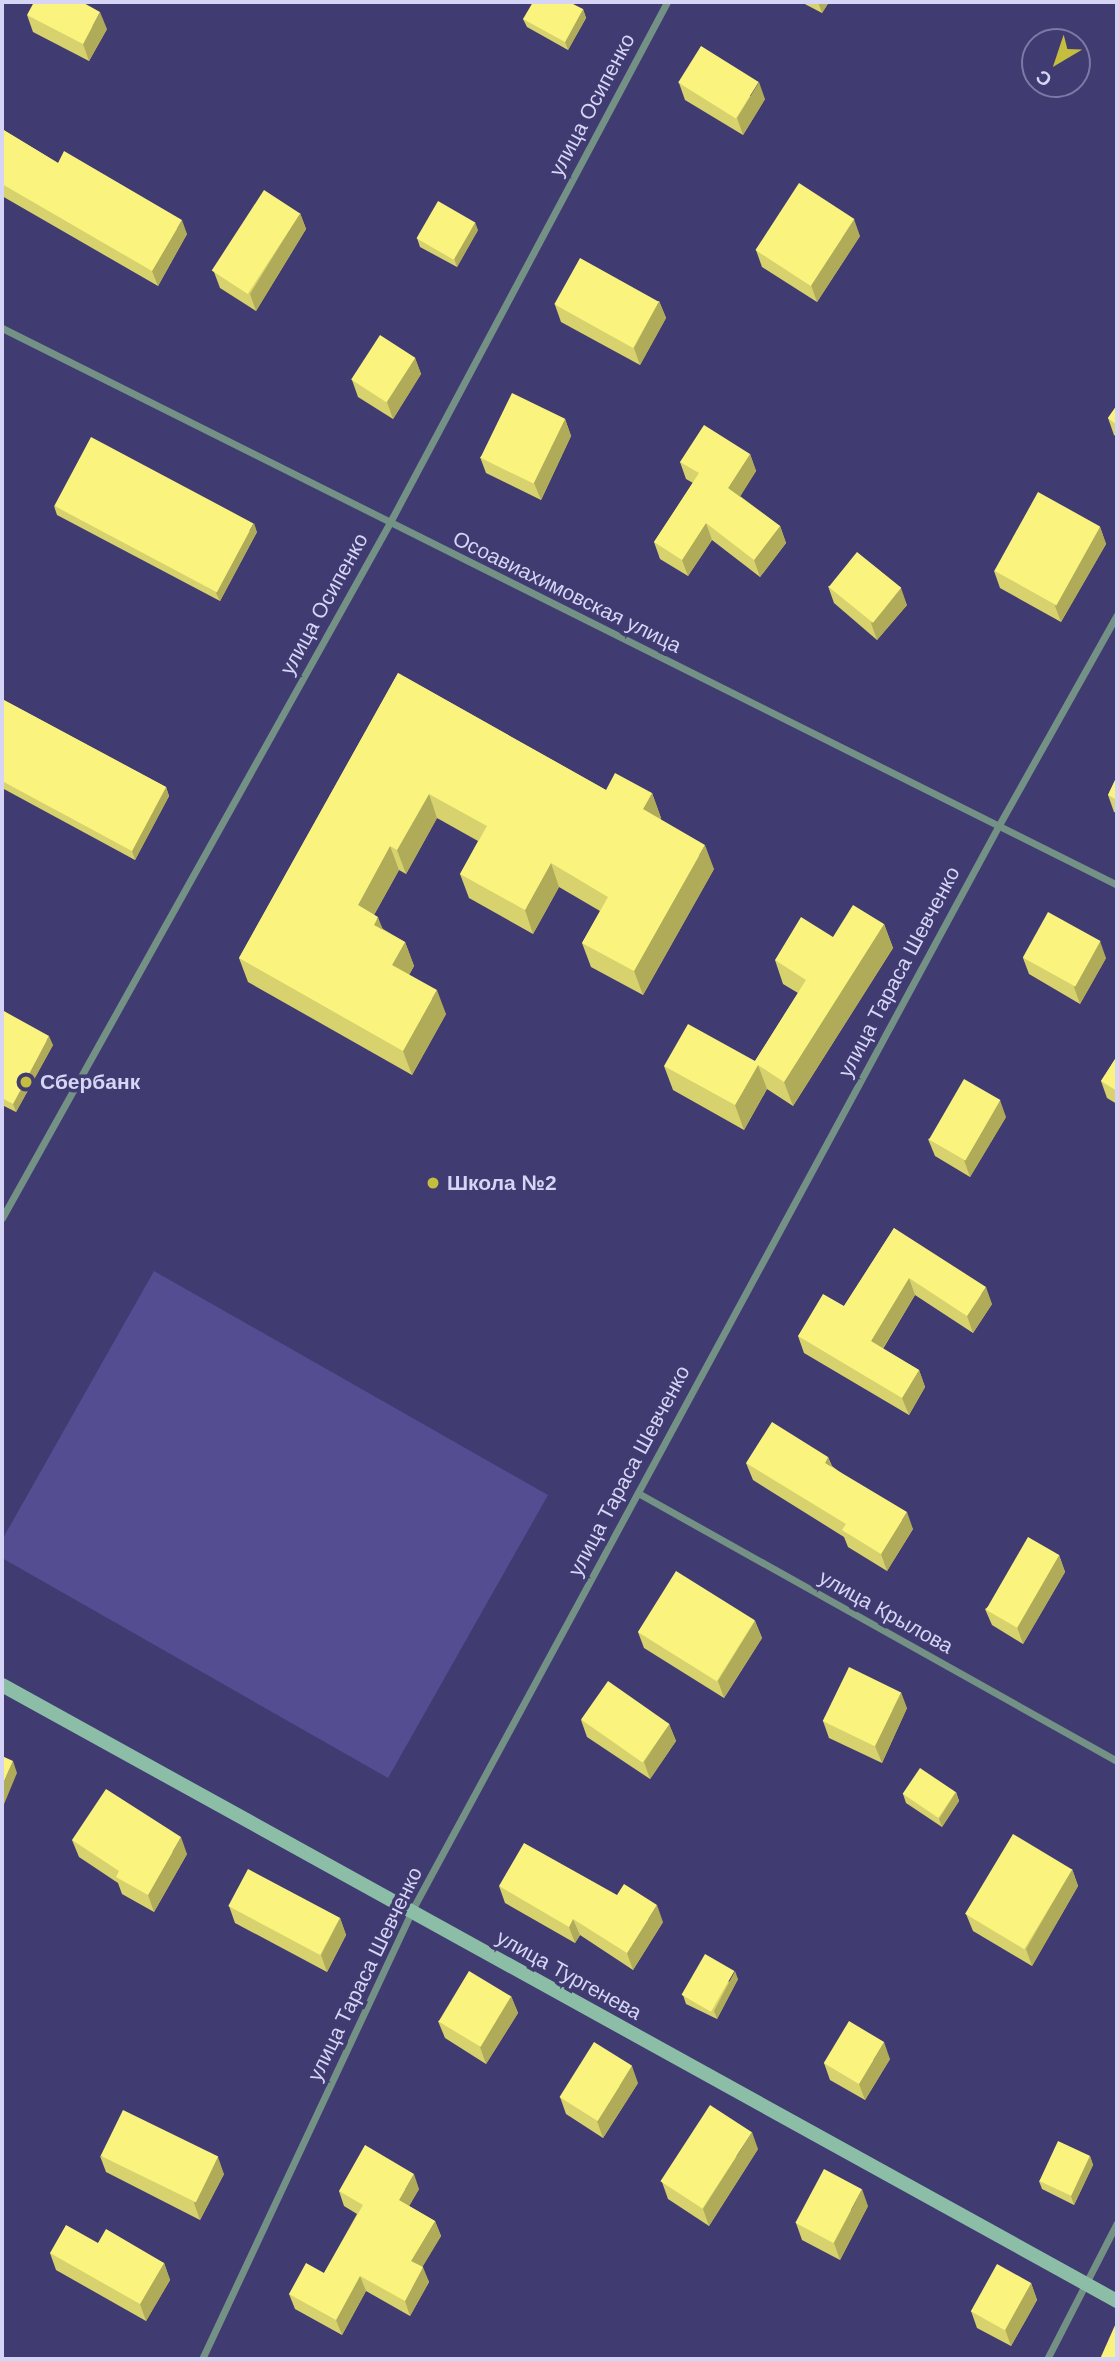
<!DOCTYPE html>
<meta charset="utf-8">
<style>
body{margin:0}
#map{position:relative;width:1119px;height:2361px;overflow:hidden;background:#403b70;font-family:Helvetica,sans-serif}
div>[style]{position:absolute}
.green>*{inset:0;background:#554d92}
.street>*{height:7px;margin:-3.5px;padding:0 3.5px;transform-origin:3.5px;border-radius:3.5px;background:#739184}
.secondary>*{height:14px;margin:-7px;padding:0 7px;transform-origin:7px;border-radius:7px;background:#8cbda7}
.wall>*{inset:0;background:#d7d26d}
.shaded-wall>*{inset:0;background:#afab59}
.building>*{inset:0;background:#faf47f;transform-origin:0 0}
.dots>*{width:19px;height:19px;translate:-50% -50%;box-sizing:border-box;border:4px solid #403b70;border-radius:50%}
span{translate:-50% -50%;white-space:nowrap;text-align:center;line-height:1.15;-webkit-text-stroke:7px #403b70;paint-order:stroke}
.street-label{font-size:21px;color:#d6d5f6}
.poi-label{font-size:21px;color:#d6d5f6;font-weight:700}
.left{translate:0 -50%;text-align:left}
.frame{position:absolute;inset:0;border:4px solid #d6d5f6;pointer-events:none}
.north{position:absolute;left:1021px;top:28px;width:70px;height:70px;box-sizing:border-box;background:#403b70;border:2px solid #7c79a6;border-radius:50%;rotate:219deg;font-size:19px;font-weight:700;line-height:28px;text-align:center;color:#d6d5f6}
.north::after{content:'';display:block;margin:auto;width:24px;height:32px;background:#c4bd3e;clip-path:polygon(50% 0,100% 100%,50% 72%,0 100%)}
</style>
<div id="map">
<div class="green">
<i style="clip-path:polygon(154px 1271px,548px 1495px,388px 1778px,2px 1558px,2px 1540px)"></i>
</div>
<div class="street">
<i style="left:2px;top:328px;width:1246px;rotate:26.54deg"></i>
<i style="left:2px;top:1218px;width:795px;rotate:-60.85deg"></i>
<i style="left:389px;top:524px;width:591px;rotate:-61.96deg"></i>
<i style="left:638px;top:1493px;width:549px;rotate:29.23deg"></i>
<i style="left:202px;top:2359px;width:493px;rotate:-64.9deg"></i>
<i style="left:411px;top:1912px;width:1236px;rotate:-61.59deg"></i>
<i style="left:999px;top:825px;width:241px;rotate:-60.7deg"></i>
<i style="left:1047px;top:2359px;width:153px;rotate:-62.8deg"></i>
</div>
<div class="secondary">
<i style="left:2px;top:1685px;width:1274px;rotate:28.92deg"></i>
</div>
<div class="wall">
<i style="clip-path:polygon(801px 2px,829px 2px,822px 13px)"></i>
<i style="clip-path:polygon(583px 9px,586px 18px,568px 50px,527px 27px,523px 19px)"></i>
<i style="clip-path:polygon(27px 15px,107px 29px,89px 61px,33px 32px)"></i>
<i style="clip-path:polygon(679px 83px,765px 99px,743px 135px,685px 100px)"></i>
<i style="clip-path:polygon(2px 129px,58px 163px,187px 234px,158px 286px,2px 196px)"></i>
<i style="clip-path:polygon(300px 213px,306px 229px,256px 311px,220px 288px,214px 272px)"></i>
<i style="clip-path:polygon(478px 230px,457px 267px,420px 247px,417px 238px)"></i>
<i style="clip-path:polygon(860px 236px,817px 302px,762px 267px,756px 250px)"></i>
<i style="clip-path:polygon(659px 301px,666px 318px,640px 365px,561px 322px,555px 305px)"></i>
<i style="clip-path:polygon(415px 358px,421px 374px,393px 419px,358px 397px,352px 380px)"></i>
<i style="clip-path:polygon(1117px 405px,1117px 437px,1114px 435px,1108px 418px)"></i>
<i style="clip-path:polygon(565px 419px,571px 436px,541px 500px,486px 473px,480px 457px)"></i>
<i style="clip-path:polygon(750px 454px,756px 471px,740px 496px,780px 526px,786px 543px,760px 577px,712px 540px,688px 576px,660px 559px,654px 542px,693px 483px,686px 479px,680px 462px)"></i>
<i style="clip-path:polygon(54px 506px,257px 532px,220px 601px,57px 515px)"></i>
<i style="clip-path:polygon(1100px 527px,1106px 544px,1061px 622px,1000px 588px,994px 571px)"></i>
<i style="clip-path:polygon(828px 586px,907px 605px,877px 640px,834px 603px)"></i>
<i style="clip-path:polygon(398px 673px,606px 790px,652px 793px,661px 818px,660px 819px,714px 869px,643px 995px,591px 967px,582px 943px,600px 911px,559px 887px,533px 934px,469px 898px,460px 874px,478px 841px,437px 818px,406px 874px,399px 870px,374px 915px,383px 929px,405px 942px,414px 966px,409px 975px,446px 1014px,412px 1075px,248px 982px,239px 958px)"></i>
<i style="clip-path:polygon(2px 699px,166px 787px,169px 796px,135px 860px,2px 788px)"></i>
<i style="clip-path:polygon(1117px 776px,1117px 813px,1114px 812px,1108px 795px)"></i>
<i style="clip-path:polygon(884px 924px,893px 948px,793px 1106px,767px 1089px,744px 1130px,673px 1090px,664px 1066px,755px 1061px,798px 993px,783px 984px,775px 960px,833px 937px)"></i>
<i style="clip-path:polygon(1023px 958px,1106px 958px,1080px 1004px,1029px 974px)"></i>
<i style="clip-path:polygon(2px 1010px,53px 1045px,16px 1112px,2px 1105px)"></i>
<i style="clip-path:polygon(1117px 1056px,1117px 1104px,1107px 1098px,1101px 1081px)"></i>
<i style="clip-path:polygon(1006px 1117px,970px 1177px,935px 1156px,928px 1139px)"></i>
<i style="clip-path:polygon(894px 1228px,992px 1304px,973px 1333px,915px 1295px,883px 1349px,919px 1370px,925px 1387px,909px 1415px,804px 1353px,798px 1336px,844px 1306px)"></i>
<i style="clip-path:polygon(828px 1457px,832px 1466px,913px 1529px,887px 1571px,848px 1547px,844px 1537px,753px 1480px,746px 1463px)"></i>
<i style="clip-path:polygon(1059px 1555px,1065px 1572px,1023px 1644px,992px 1625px,985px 1609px)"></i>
<i style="clip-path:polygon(755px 1621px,762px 1638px,724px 1698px,644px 1648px,638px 1632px)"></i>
<i style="clip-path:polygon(907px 1708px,882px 1763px,829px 1738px,823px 1721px)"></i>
<i style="clip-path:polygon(581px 1720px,669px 1724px,676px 1741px,650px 1779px,587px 1737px)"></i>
<i style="clip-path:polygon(956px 1792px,959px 1801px,942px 1827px,906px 1803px,903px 1794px)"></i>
<i style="clip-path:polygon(72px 1840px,187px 1854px,154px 1912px,122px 1894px,118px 1883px,79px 1857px)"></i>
<i style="clip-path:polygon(1072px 1869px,1078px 1886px,1032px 1966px,973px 1931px,966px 1914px)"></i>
<i style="clip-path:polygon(499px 1886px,663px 1922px,633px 1970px,580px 1935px,575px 1943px,505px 1903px)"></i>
<i style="clip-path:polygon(229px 1906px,340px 1918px,346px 1935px,327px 1972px,235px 1923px)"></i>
<i style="clip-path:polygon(738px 1979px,717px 2019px,686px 2004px,683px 1995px)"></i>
<i style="clip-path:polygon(511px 1996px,518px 2013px,486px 2064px,445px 2038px,438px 2021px)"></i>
<i style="clip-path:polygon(890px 2059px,865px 2100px,830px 2080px,824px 2063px)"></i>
<i style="clip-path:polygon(638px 2083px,603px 2138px,566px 2114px,560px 2097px)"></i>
<i style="clip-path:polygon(758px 2149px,709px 2226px,668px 2199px,662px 2182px)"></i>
<i style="clip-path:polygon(100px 2156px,224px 2174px,200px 2220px,106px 2172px)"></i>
<i style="clip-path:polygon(1090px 2156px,1093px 2165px,1074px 2205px,1042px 2189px,1039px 2181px)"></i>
<i style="clip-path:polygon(419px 2189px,409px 2206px,435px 2221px,441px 2236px,422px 2267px,429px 2282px,410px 2316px,366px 2291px,342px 2335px,295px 2309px,289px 2294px,324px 2273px,357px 2214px,344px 2206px,339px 2191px)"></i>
<i style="clip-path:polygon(868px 2206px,840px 2260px,802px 2240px,796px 2223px)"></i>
<i style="clip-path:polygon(98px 2243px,164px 2263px,170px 2280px,146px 2321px,56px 2270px,50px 2253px)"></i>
<i style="clip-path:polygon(1031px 2283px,1037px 2300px,1011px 2346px,977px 2328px,971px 2311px)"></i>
</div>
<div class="shaded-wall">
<i style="clip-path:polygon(818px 2px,829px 2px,822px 13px)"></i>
<i style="clip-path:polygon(583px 9px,586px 18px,568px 50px,565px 42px)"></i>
<i style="clip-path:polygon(100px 12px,107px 29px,89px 61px,83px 44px)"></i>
<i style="clip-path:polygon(759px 82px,765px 99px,743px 135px,737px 118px)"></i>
<i style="clip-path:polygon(300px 213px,306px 229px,256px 311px,250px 294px)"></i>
<i style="clip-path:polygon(854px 219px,860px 236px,817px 302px,811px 285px)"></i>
<i style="clip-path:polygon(182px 220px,187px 234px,158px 286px,152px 271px)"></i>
<i style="clip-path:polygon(475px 222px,478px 230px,457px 267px,454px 258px)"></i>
<i style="clip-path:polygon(659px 301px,666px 318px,640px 365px,634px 348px)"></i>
<i style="clip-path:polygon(415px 358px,421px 374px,393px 419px,387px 402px)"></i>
<i style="clip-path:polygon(565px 419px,571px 436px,541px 500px,534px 483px)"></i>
<i style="clip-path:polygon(750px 454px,756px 471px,735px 505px,728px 488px)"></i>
<i style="clip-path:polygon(254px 523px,257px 532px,220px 601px,216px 593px)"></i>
<i style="clip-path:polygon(706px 523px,712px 540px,688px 576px,682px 560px)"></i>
<i style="clip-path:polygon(780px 526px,786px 543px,760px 577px,754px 560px)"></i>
<i style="clip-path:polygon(1100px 527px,1106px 544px,1061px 622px,1055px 606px)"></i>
<i style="clip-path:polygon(901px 588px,907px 605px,877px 640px,871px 623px)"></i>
<i style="clip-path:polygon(166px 787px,169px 796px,135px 860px,132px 851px)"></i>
<i style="clip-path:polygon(652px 793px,661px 818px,652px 834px,643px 809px)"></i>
<i style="clip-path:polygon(429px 794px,437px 818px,406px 874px,397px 850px)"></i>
<i style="clip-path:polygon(705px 845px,714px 869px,643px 995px,634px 971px)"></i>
<i style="clip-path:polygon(390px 846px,399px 870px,366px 929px,358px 905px)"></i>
<i style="clip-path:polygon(551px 863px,559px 887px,533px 934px,525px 910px)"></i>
<i style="clip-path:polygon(378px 917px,387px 941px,374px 925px)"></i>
<i style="clip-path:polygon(884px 924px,893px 948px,793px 1106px,784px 1082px)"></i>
<i style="clip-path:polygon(1100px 941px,1106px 958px,1080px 1004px,1074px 987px)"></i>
<i style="clip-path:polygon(405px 942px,414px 966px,401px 989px,392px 965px)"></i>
<i style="clip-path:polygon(437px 990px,446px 1014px,412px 1075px,403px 1051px)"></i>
<i style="clip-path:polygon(49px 1036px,53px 1045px,16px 1112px,13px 1104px)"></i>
<i style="clip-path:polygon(758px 1065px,767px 1089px,744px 1130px,735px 1105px)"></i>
<i style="clip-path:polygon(1000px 1100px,1006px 1117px,970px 1177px,964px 1160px)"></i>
<i style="clip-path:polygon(909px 1278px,915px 1295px,877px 1358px,871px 1341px)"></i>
<i style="clip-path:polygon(986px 1287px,992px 1304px,973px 1333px,967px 1316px)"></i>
<i style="clip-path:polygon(919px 1370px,925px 1387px,909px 1415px,902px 1398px)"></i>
<i style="clip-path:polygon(828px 1457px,834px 1474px,825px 1463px)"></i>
<i style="clip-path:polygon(907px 1512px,913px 1529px,887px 1571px,881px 1554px)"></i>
<i style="clip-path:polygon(1059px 1555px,1065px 1572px,1023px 1644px,1017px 1627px)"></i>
<i style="clip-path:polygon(755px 1621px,762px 1638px,724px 1698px,718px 1681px)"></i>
<i style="clip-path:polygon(901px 1692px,907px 1708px,882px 1763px,875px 1746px)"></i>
<i style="clip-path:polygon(669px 1724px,676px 1741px,650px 1779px,644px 1762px)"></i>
<i style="clip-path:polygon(13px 1761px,17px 1773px,2px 1809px,2px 1786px)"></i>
<i style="clip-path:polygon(956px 1792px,959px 1801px,942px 1827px,939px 1819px)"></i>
<i style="clip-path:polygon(181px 1837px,187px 1854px,154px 1912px,148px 1895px)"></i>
<i style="clip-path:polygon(1072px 1869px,1078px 1886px,1032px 1966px,1026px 1949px)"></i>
<i style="clip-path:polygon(657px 1905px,663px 1922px,633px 1970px,627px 1953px)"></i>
<i style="clip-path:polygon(340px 1918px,346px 1935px,327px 1972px,321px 1955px)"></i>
<i style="clip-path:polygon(573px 1919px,580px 1935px,575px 1943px,569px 1927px)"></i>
<i style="clip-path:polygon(735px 1971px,738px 1979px,717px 2019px,714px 2011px)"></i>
<i style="clip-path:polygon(511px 1996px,518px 2013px,486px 2064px,480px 2047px)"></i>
<i style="clip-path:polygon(884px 2042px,890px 2059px,865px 2100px,859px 2084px)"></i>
<i style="clip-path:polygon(632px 2066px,638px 2083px,603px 2138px,597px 2121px)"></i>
<i style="clip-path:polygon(752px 2132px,758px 2149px,709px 2226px,703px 2209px)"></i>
<i style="clip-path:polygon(1090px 2156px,1093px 2165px,1074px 2205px,1071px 2196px)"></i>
<i style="clip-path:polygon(218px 2157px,224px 2174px,200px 2220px,194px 2203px)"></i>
<i style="clip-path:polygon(414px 2174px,419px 2189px,404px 2215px,399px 2200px)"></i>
<i style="clip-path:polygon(862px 2189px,868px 2206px,840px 2260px,834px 2243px)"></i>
<i style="clip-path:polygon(435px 2221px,441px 2236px,417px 2276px,411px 2261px)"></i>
<i style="clip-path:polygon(164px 2263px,170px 2280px,146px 2321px,140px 2304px)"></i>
<i style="clip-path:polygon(423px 2267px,429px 2282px,410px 2316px,405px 2301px)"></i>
<i style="clip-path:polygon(360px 2276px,366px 2291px,342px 2335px,336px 2320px)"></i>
<i style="clip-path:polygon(1031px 2283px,1037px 2300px,1011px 2346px,1005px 2329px)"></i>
</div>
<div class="building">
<i style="clip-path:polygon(34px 2px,82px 2px,100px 12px,83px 44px,27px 15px)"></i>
<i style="clip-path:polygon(533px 2px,569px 2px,583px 9px,565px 42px,523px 19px)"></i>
<i style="left:701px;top:46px;width:68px;height:43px;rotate:32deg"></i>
<i style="clip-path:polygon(2px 129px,58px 163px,64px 151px,182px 220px,152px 271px,2px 184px)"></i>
<i style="left:799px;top:183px;width:66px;height:80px;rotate:33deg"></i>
<i style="left:264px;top:190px;width:43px;height:96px;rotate:33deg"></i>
<i style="left:438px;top:201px;width:43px;height:43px;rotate:30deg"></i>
<i style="left:580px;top:258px;width:90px;height:53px;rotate:29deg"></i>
<i style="left:380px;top:335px;width:42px;height:53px;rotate:33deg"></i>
<i style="left:512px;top:393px;width:59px;height:72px;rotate:26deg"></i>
<i style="clip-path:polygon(1117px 405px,1117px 425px,1108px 418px)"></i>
<i style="clip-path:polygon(704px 425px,750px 454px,728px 488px,780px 526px,754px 560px,706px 523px,682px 560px,654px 542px,699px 473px,680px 462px)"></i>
<i style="left:91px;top:437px;width:184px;height:78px;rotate:28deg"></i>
<i style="left:1038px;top:492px;width:71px;height:90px;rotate:29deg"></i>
<i style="left:857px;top:552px;width:57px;height:45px;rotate:39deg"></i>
<i style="clip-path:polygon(398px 673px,606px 790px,615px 773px,652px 793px,643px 809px,705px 845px,634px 971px,582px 943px,608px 897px,551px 863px,525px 910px,460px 874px,487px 826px,429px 794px,397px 850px,390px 846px,358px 905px,378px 917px,374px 925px,405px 942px,392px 965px,437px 990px,403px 1051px,239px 958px)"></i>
<i style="clip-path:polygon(2px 699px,166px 787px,132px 851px,2px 781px)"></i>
<i style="clip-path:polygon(1117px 776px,1117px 800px,1108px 795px)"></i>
<i style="clip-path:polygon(853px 905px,884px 924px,784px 1082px,758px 1065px,735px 1105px,664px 1066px,688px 1024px,755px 1061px,806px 980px,775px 960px,801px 917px,833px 937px)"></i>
<i style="left:1048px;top:912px;width:60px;height:52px;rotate:29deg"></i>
<i style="clip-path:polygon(2px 1010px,49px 1036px,13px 1104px,2px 1098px)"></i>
<i style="clip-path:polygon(1117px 1056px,1117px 1091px,1101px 1081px)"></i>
<i style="left:964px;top:1079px;width:42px;height:70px;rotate:30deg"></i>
<i style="clip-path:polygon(894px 1228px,986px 1287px,967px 1316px,909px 1278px,871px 1341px,919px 1370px,902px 1398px,798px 1336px,823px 1294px,844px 1306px)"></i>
<i style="clip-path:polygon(772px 1422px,828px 1457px,825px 1463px,907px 1512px,881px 1554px,842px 1530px,846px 1524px,746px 1463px)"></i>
<i style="left:1028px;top:1537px;width:36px;height:84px;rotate:30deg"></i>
<i style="left:676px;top:1571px;width:93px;height:72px;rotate:32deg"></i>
<i style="left:849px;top:1667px;width:58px;height:60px;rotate:26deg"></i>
<i style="left:608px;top:1681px;width:75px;height:47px;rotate:35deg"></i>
<i style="clip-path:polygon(2px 1756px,13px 1761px,2px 1786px)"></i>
<i style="left:920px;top:1768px;width:43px;height:31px;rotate:34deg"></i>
<i style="clip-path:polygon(106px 1789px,181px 1837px,148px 1895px,116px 1877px,119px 1871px,72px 1840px)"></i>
<i style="left:1013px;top:1834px;width:69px;height:93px;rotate:31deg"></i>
<i style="clip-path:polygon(524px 1843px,617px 1895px,624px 1884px,657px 1905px,627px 1953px,573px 1919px,569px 1927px,499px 1886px)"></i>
<i style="left:248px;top:1869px;width:104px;height:42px;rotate:28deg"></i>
<i style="left:705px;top:1954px;width:34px;height:47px;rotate:30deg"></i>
<i style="left:469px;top:1971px;width:49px;height:59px;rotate:31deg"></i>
<i style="left:849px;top:2021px;width:41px;height:49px;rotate:31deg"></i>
<i style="left:594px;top:2042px;width:45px;height:65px;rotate:32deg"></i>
<i style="left:710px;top:2105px;width:50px;height:91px;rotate:33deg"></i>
<i style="left:123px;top:2110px;width:106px;height:51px;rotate:26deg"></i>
<i style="left:1058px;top:2141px;width:35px;height:44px;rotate:25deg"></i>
<i style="clip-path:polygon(365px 2145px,414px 2174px,399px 2200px,435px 2221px,411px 2261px,423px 2267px,405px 2301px,360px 2276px,336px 2320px,289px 2294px,306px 2263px,324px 2273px,363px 2205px,339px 2191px)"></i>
<i style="left:824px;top:2169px;width:43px;height:61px;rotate:28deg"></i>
<i style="clip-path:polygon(66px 2225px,98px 2243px,106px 2229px,164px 2263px,140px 2304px,50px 2253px)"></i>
<i style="left:997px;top:2264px;width:39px;height:54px;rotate:29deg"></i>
<i style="clip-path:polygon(1116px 2323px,1117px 2359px,1100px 2359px)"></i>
</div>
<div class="dots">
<i style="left:26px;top:1082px;background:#c4bd3e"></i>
<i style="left:433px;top:1183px;background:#c4bd3e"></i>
</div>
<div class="street-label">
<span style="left:592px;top:105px;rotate:-62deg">улица Осипенко</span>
<span style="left:567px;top:592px;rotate:26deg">Осоавиахимовская улица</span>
<span style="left:324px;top:604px;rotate:-61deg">улица Осипенко</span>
<span style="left:899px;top:972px;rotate:-62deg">улица Тараса Шевченко</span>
<span style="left:629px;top:1471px;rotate:-62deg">улица Тараса Шевченко</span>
<span style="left:886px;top:1612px;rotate:29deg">улица Крылова</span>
<span style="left:365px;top:1974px;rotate:-64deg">улица Тараса Шевченко</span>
<span style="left:569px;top:1975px;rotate:29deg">улица Тургенева</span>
</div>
<div class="poi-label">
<span class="left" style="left:40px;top:1082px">Сбербанк</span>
<span class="left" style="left:447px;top:1183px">Школа №2</span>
</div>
<div class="frame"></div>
<div class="north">С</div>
</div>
